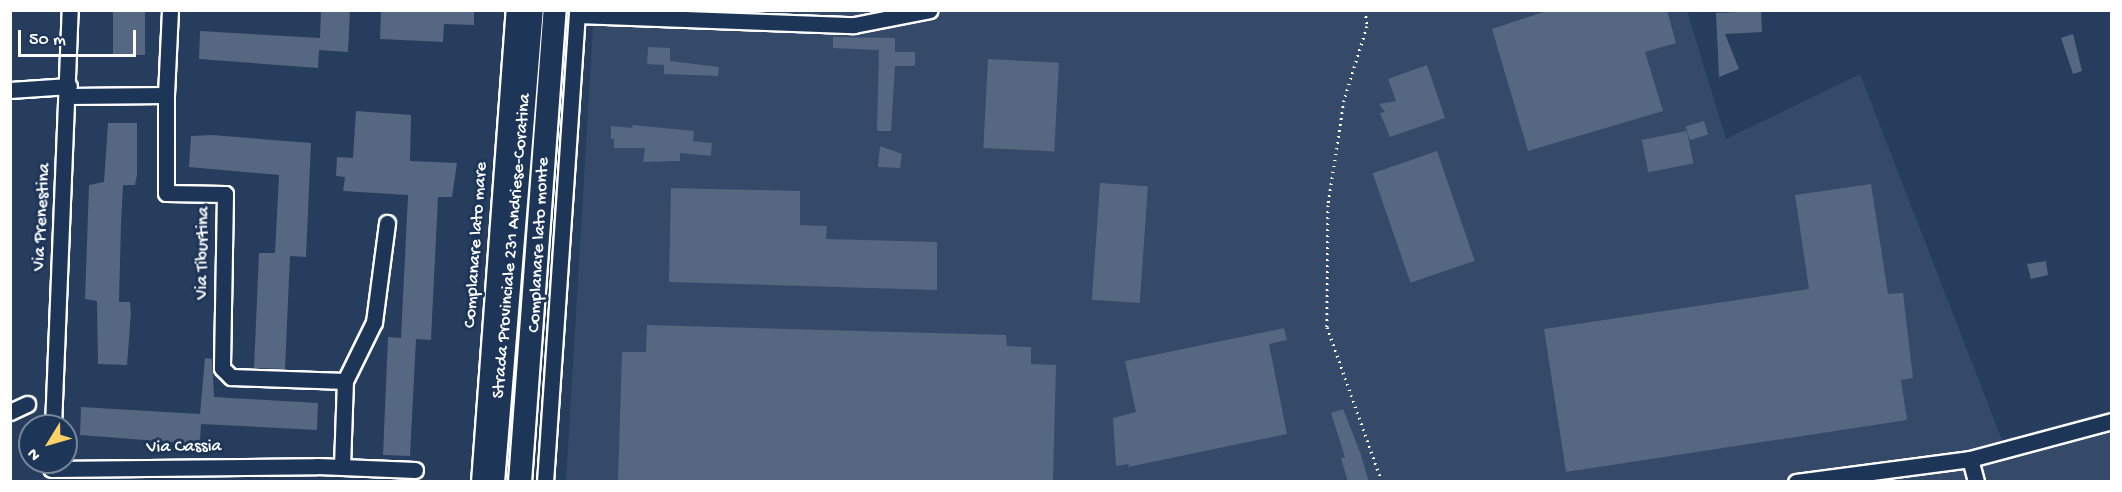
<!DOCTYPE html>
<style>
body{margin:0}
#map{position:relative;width:2122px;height:492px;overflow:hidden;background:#263d5e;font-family:"Gochi Hand",sans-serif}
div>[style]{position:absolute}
.built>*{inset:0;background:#344a68}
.building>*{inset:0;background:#556781;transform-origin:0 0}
.path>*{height:3px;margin-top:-1.5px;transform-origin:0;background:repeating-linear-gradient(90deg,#fff 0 1.5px,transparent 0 6px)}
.roads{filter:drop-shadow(2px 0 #fff) drop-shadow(-2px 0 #fff) drop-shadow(0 2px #fff) drop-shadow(0 -2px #fff)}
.minor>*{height:15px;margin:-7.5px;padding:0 7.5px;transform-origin:7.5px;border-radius:7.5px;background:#1d3557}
.highway>*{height:22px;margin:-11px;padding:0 11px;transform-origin:11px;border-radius:11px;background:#1d3557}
span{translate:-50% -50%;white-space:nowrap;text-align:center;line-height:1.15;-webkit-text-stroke:6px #1d3557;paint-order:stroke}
.street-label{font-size:18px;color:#fff}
.frame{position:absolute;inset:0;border:12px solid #fff;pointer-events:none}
.north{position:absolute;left:18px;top:414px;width:60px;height:60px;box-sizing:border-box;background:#1d3557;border:2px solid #77869a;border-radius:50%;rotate:233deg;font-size:16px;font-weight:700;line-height:24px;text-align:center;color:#fff}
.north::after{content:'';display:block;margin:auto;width:21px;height:27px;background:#ffd166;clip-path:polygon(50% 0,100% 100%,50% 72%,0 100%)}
.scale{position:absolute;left:18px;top:30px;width:118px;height:27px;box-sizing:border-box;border:3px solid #fff;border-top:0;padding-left:8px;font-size:18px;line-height:21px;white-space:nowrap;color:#fff;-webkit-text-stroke:4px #1d3557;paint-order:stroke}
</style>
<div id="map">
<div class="built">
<i style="clip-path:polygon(594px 10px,1687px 11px,1726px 139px,1860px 74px,2002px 440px,2112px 410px,2111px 482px,566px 482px)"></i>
</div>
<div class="building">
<i style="left:113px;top:10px;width:32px;height:45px"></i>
<i style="clip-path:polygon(321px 10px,350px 10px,348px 52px,319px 50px,318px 68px,199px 59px,200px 31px,320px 38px)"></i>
<i style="clip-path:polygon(381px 10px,474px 10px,474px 25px,444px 24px,443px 42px,380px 39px)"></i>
<i style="clip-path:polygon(1550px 10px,1667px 10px,1676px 43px,1645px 52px,1663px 111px,1528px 151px,1492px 29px)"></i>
<i style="clip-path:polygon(1761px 11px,1762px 32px,1725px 34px,1739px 69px,1719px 77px,1716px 13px)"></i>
<i style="clip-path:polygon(2073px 34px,2082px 71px,2073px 74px,2061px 38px)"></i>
<i style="clip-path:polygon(833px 37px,895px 38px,895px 52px,915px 52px,915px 66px,895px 66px,891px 131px,877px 131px,879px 50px,833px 48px)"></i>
<i style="clip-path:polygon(648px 47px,670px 48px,670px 61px,719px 67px,718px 76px,664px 74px,664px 65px,647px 64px)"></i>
<i style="left:988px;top:59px;width:71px;height:89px;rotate:3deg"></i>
<i style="clip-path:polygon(1427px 65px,1445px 118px,1390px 137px,1380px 113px,1385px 112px,1379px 104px,1396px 101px,1388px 79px)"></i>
<i style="clip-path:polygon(356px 111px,411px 115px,410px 161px,457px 163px,452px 197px,438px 197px,431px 340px,416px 339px,410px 456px,383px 455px,388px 337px,401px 338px,408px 195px,343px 191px,345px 177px,336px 176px,337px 157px,353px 158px)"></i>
<i style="left:1704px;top:121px;width:14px;height:19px;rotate:73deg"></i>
<i style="clip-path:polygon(108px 123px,137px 123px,137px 175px,135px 185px,123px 185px,121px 224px,119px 302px,130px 302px,131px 313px,127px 365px,98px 364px,97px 301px,85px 299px,89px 185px,104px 182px)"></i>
<i style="clip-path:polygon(632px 125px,694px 131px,693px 141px,712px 143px,711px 156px,680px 153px,680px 161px,643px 162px,645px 148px,614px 148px,614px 139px,611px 139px,611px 126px,633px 128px)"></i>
<i style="left:1687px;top:131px;width:33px;height:46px;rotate:79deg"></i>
<i style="clip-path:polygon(212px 135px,311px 143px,306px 257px,290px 256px,285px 369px,254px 368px,259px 253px,275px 253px,279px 175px,189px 167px,191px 136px)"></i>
<i style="clip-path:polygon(880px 146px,902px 154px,900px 168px,878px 167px)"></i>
<i style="left:1437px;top:151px;width:116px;height:68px;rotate:71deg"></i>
<i style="left:1100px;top:183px;width:48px;height:117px;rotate:4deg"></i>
<i style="clip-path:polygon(1871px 184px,1888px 294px,1903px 293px,1913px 378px,1901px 380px,1907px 420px,1566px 472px,1544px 329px,1809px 289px,1795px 195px)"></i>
<i style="clip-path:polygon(671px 188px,800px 191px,800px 225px,827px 226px,826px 239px,937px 242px,937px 290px,669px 282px)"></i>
<i style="clip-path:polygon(2046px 261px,2048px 275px,2031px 279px,2027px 264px)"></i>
<i style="clip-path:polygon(647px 325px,1006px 335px,1007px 346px,1031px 347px,1031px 364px,1056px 365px,1053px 482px,618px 482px,622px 352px,646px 352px)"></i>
<i style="clip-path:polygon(1284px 328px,1287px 340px,1269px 344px,1287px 434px,1128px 467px,1129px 464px,1116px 466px,1113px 418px,1136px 412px,1125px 361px)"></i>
<i style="clip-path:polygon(205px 358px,212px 359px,214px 397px,318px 403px,317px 430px,201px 424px,200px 441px,196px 444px,80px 435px,81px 407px,200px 414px)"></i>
<i style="clip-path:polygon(1343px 409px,1360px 452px,1369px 482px,1348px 482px,1341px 458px,1345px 457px,1331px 413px)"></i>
</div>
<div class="path">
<i style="left:1365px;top:10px;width:16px;rotate:83deg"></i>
<i style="left:1367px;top:26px;width:77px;rotate:107.3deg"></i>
<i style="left:1344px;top:100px;width:106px;rotate:98.7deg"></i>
<i style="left:1328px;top:205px;width:122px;rotate:90.5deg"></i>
<i style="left:1327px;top:327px;width:164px;rotate:70.5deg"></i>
</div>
<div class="roads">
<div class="minor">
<i style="left:577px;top:15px;width:277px;rotate:2.1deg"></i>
<i style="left:854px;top:25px;width:77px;rotate:-11.2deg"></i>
<i style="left:10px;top:90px;width:59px;rotate:-3.9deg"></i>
<i style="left:166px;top:95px;width:85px;rotate:-87.3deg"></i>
<i style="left:68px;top:96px;width:98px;rotate:-0.6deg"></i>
<i style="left:166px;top:95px;width:98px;rotate:90deg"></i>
<i style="left:166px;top:193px;width:59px;rotate:1deg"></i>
<i style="left:225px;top:194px;width:174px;rotate:91deg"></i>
<i style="left:222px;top:368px;width:13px;rotate:45deg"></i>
<i style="left:231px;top:377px;width:114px;rotate:2deg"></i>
<i style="left:10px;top:412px;width:19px;rotate:-25deg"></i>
<i style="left:53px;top:426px;width:416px;rotate:-87.7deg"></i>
<i style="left:1970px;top:459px;width:24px;rotate:75deg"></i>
<i style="left:342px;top:466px;width:85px;rotate:-88deg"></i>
<i style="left:345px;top:381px;width:66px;rotate:-63.8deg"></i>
<i style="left:374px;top:322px;width:100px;rotate:-82.5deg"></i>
<i style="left:51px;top:469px;width:266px;rotate:-0.6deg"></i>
<i style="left:317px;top:466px;width:98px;rotate:2.3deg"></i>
<i style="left:479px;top:482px;width:473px;rotate:-85.8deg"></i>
<i style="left:545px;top:482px;width:473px;rotate:-86.1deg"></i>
<i style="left:1796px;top:482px;width:176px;rotate:-7.5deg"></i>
<i style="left:1970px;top:459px;width:147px;rotate:-15deg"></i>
</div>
<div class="highway">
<i style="left:493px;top:482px;width:474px;rotate:-85.3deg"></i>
<i style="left:520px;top:482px;width:473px;rotate:-85.8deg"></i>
</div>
</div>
<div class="street-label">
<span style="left:43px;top:217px;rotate:-87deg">Via Prenestina</span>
<span style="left:477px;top:245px;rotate:-86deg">Complanare lato mare</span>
<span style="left:540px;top:245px;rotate:-87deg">Complanare lato monte</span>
<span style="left:513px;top:246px;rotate:-85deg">Strada Provinciale 231 Andriese-Coratina</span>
<span style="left:204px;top:253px;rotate:-89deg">Via Tiburtina</span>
<span style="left:184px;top:448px;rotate:-1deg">Via Cassia</span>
</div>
<div class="frame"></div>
<div class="north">N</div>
<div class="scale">50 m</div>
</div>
